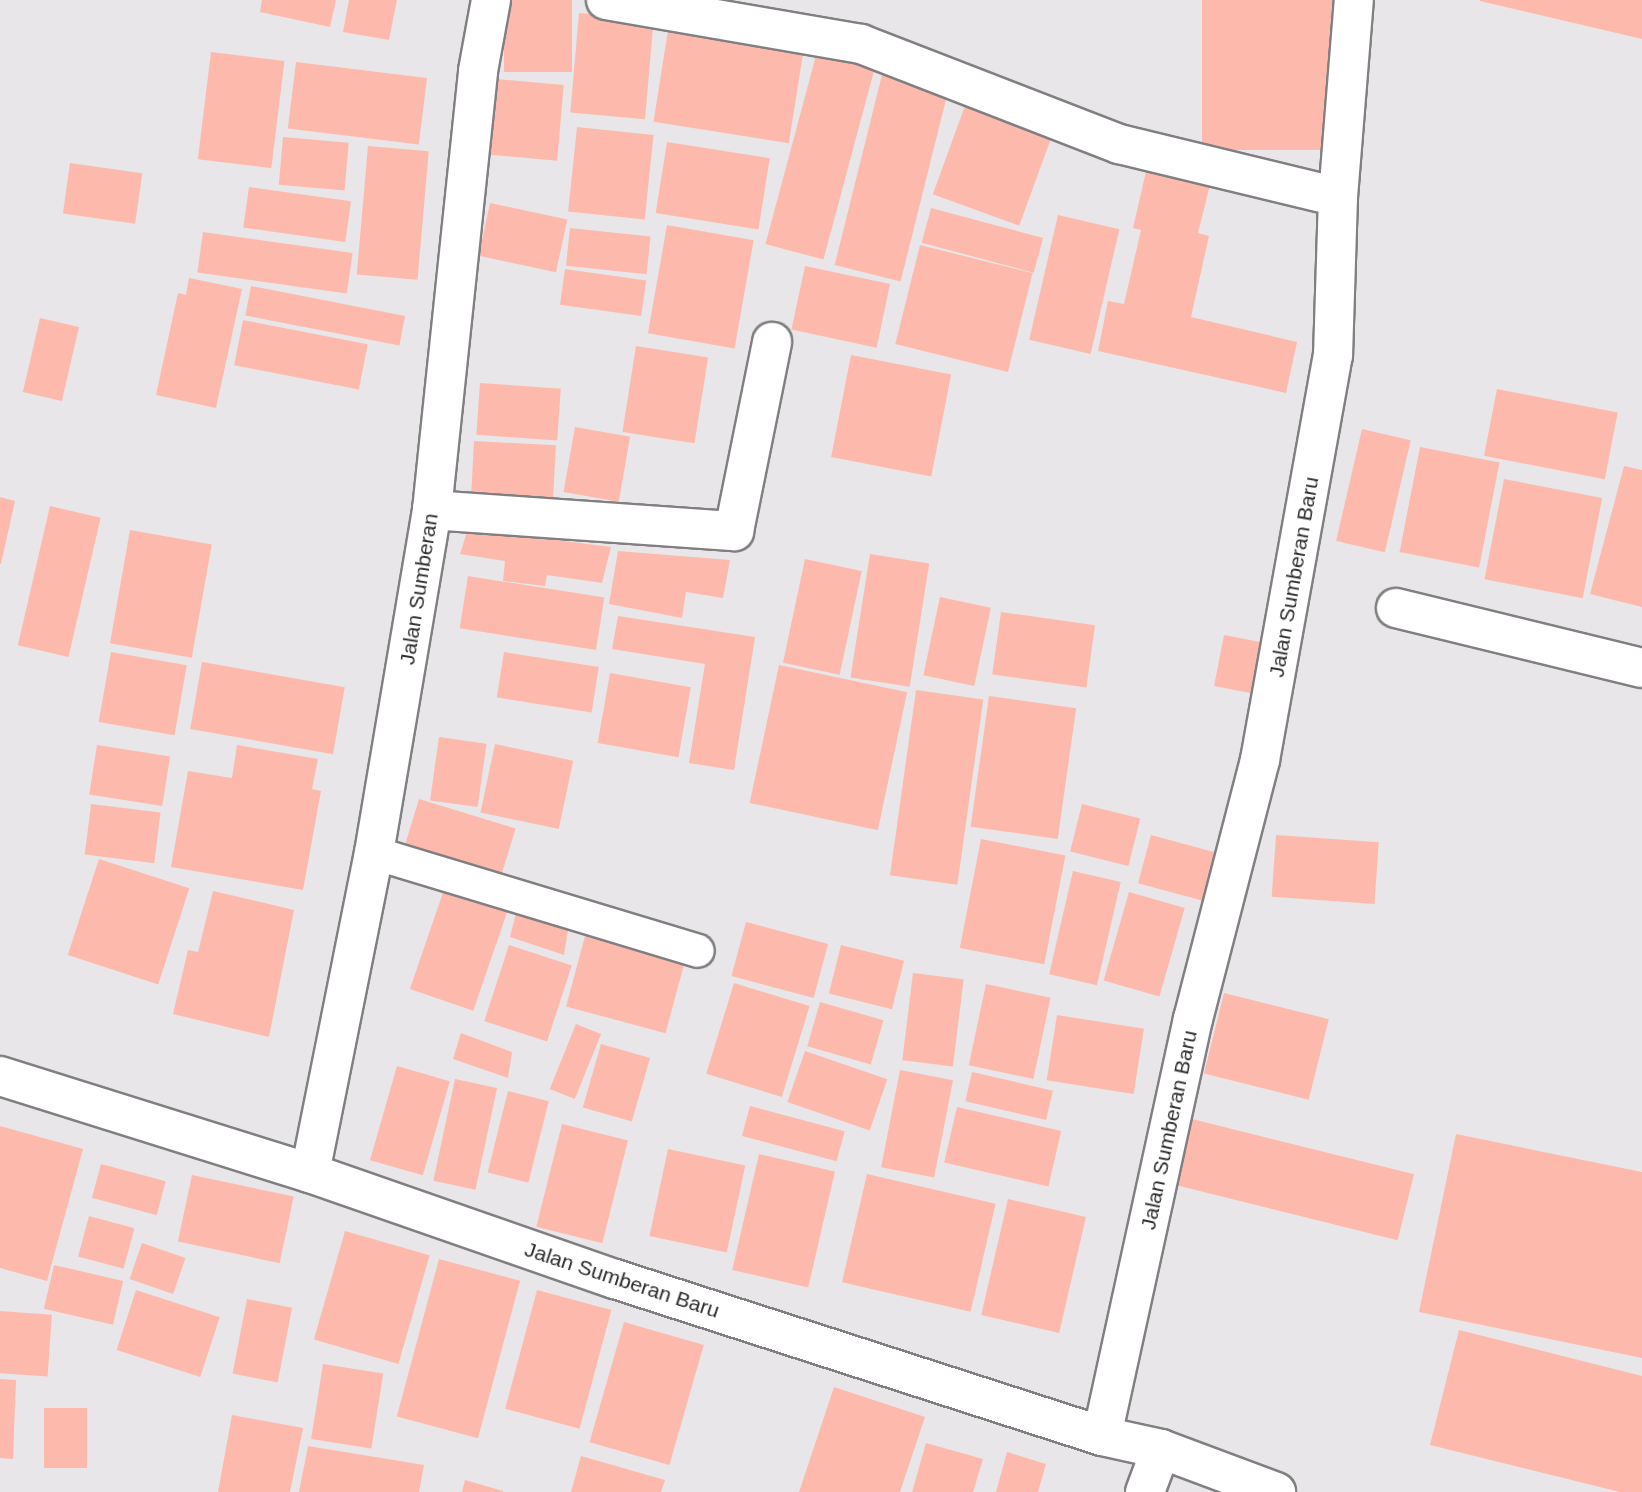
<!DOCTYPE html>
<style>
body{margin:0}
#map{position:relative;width:1642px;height:1492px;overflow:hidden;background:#e8e6e9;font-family:Arial,sans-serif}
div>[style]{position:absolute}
.building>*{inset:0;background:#fdbaac;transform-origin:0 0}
.roads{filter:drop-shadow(2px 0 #817f82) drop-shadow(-2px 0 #817f82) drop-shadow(0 2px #817f82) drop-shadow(0 -2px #817f82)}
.service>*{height:32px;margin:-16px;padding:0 16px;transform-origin:16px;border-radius:16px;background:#fff}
.minor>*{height:38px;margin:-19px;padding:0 19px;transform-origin:19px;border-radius:19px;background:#fff}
span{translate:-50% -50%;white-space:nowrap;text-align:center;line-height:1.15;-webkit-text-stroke:7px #fff;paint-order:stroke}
.street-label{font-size:21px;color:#2b2a2c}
</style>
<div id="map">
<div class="building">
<i style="clip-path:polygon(262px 0,336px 0,330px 27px,260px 12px)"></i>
<i style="clip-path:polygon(349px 0,397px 0,389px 40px,343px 32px)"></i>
<i style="left:504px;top:0;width:68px;height:72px"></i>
<i style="left:1202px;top:0;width:138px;height:150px"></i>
<i style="clip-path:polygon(1480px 0,1642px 0,1642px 39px,1480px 1px)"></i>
<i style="left:579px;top:13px;width:75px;height:100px;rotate:5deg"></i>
<i style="left:669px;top:24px;width:137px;height:99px;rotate:9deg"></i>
<i style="left:818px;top:48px;width:60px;height:203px;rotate:15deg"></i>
<i style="left:211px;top:52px;width:74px;height:108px;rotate:7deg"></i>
<i style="left:296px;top:62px;width:132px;height:67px;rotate:7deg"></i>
<i style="left:884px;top:67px;width:68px;height:204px;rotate:14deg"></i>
<i style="left:496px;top:79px;width:68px;height:76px;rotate:5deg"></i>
<i style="left:966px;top:103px;width:92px;height:97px;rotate:20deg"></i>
<i style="left:577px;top:127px;width:77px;height:85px;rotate:6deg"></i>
<i style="left:283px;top:137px;width:66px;height:48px;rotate:5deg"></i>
<i style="left:667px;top:142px;width:104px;height:72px;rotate:9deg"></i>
<i style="left:368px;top:146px;width:61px;height:129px;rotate:5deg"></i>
<i style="left:70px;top:163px;width:73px;height:51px;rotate:8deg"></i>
<i style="clip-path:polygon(1147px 167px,1211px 181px,1198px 233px,1209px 236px,1191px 317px,1297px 342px,1286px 393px,1098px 351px,1108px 301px,1124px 304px,1141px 230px,1133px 228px)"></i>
<i style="left:249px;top:187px;width:103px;height:41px;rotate:8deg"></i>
<i style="left:490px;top:203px;width:79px;height:54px;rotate:12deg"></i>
<i style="left:931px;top:208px;width:116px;height:36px;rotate:15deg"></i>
<i style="left:1058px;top:215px;width:63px;height:128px;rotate:13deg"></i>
<i style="left:667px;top:225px;width:88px;height:110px;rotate:10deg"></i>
<i style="left:570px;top:228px;width:81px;height:38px;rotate:6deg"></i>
<i style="left:203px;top:232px;width:151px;height:41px;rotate:8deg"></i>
<i style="left:920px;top:245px;width:116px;height:102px;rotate:14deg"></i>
<i style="left:805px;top:266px;width:87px;height:65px;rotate:12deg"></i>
<i style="left:565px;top:269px;width:82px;height:36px;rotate:8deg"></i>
<i style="clip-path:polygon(189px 278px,242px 289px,216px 408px,156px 395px,178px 293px,186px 295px)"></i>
<i style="left:251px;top:286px;width:157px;height:30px;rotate:11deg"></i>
<i style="left:40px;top:318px;width:40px;height:76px;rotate:13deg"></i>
<i style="left:243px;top:320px;width:127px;height:46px;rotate:11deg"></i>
<i style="left:636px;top:346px;width:73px;height:87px;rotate:9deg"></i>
<i style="left:851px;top:355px;width:102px;height:104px;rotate:11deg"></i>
<i style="left:480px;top:383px;width:81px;height:52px;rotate:4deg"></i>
<i style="left:1497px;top:389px;width:123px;height:68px;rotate:11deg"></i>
<i style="left:575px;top:427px;width:56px;height:66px;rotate:10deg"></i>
<i style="left:1362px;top:429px;width:50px;height:115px;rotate:13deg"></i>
<i style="left:474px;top:441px;width:82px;height:58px;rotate:3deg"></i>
<i style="left:1420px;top:447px;width:81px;height:107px;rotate:11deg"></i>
<i style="clip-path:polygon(1624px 466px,1642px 470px,1642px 607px,1590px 594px)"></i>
<i style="left:1504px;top:479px;width:100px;height:102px;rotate:11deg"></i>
<i style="clip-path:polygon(0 497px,15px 501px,1px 564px,0 564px)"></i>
<i style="left:50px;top:506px;width:52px;height:143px;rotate:13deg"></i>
<i style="clip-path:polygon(468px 529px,611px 547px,602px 583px,547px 575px,545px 586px,503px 581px,505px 561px,460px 554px)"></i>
<i style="left:130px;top:530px;width:83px;height:115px;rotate:10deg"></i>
<i style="clip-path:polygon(618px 551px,730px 560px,723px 598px,686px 592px,682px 618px,609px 604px)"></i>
<i style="left:870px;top:554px;width:60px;height:125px;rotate:9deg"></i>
<i style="left:805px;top:559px;width:58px;height:106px;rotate:12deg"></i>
<i style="left:468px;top:576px;width:138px;height:53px;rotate:9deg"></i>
<i style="left:940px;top:597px;width:52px;height:80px;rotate:12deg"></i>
<i style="left:1001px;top:612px;width:95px;height:63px;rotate:8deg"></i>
<i style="clip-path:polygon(618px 616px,755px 637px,734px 770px,689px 763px,705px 664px,612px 649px)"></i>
<i style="left:1224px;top:635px;width:37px;height:52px;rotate:11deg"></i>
<i style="left:111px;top:652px;width:77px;height:71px;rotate:10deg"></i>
<i style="left:504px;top:652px;width:96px;height:46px;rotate:9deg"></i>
<i style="left:202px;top:662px;width:145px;height:68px;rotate:10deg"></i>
<i style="left:779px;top:665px;width:131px;height:141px;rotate:12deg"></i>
<i style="left:610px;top:673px;width:82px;height:71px;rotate:10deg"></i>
<i style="left:916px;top:690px;width:68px;height:187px;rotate:8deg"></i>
<i style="left:989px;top:696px;width:88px;height:132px;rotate:8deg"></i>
<i style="left:439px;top:737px;width:48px;height:64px;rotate:8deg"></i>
<i style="left:495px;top:744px;width:80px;height:70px;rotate:12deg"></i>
<i style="left:97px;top:745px;width:74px;height:50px;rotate:9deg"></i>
<i style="clip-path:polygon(237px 745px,318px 759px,312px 789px,321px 791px,303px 890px,171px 867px,188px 771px,232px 778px)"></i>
<i style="left:419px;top:799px;width:101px;height:48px;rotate:17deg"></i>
<i style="left:91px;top:804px;width:70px;height:51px;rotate:7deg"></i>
<i style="left:1082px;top:804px;width:60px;height:49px;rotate:14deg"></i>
<i style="left:1151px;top:835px;width:73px;height:50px;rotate:15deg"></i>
<i style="left:1276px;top:835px;width:103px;height:62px;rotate:4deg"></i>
<i style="left:981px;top:839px;width:86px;height:111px;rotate:11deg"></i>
<i style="left:99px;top:859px;width:95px;height:101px;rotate:18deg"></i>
<i style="left:1073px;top:871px;width:49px;height:106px;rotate:13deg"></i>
<i style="left:446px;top:884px;width:67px;height:111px;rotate:19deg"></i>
<i style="clip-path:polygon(213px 891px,294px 910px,269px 1037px,173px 1014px,188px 950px,198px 952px)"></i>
<i style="left:1129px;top:892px;width:58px;height:92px;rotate:16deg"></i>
<i style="clip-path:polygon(517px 909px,569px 924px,564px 955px,510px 937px)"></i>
<i style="left:746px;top:922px;width:85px;height:56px;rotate:15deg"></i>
<i style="left:585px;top:936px;width:103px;height:73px;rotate:15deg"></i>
<i style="left:509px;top:945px;width:66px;height:80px;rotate:18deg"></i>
<i style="left:841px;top:945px;width:65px;height:50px;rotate:14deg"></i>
<i style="left:913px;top:973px;width:51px;height:88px;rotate:7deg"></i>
<i style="left:734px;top:983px;width:79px;height:95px;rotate:17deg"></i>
<i style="left:986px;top:984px;width:66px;height:83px;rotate:12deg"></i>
<i style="left:1224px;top:993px;width:108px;height:83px;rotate:14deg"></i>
<i style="left:820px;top:1002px;width:66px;height:46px;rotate:16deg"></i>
<i style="left:1057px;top:1015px;width:88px;height:66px;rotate:9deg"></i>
<i style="left:576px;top:1024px;width:27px;height:70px;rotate:22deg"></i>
<i style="clip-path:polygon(461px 1033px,512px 1052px,508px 1078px,453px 1059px)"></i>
<i style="left:601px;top:1044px;width:51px;height:66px;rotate:16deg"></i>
<i style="left:805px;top:1051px;width:87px;height:54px;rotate:19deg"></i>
<i style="left:397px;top:1066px;width:55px;height:98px;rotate:16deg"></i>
<i style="left:900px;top:1070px;width:54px;height:99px;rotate:11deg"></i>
<i style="left:972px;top:1072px;width:83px;height:30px;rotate:13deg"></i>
<i style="left:455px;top:1079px;width:43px;height:104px;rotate:12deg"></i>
<i style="left:508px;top:1091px;width:42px;height:84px;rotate:14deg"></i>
<i style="left:750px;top:1106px;width:98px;height:31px;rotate:15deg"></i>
<i style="left:957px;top:1107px;width:107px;height:57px;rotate:13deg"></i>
<i style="left:1188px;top:1118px;width:233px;height:68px;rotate:14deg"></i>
<i style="left:562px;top:1124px;width:68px;height:106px;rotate:14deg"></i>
<i style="clip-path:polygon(0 1126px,83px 1149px,47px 1281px,0 1268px)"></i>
<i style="clip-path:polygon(1456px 1134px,1642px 1172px,1642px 1358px,1419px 1312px)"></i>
<i style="left:668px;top:1149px;width:79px;height:89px;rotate:12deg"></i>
<i style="left:759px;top:1154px;width:78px;height:119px;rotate:13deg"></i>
<i style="left:101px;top:1164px;width:67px;height:35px;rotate:15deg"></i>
<i style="left:867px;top:1174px;width:132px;height:111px;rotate:13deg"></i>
<i style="left:192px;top:1175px;width:104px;height:68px;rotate:12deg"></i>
<i style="left:1008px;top:1199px;width:80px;height:119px;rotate:13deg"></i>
<i style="left:89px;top:1216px;width:47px;height:42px;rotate:15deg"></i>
<i style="left:345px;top:1231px;width:88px;height:113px;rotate:16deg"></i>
<i style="left:142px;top:1243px;width:46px;height:38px;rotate:19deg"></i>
<i style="left:439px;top:1259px;width:84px;height:163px;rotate:15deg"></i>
<i style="left:54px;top:1265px;width:71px;height:45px;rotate:13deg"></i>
<i style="left:136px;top:1290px;width:88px;height:63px;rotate:18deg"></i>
<i style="left:537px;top:1290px;width:77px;height:123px;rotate:15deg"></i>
<i style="left:247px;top:1299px;width:46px;height:76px;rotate:11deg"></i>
<i style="left:0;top:1311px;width:52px;height:62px;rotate:4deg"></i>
<i style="left:624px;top:1322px;width:83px;height:125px;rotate:16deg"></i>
<i style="clip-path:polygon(1459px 1330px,1642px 1376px,1642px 1492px,1620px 1492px,1430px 1445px)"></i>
<i style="left:323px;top:1364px;width:61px;height:76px;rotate:9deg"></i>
<i style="clip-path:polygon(0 1379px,16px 1380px,13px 1459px,0 1458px)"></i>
<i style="clip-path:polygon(834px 1387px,925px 1417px,900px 1492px,799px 1492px)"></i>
<i style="left:44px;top:1408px;width:43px;height:60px"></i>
<i style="clip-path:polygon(232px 1415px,303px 1428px,290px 1492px,218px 1492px)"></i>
<i style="clip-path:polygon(926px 1443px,983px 1459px,973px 1492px,912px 1492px)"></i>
<i style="clip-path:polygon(308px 1446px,424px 1465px,419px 1492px,299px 1492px)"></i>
<i style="clip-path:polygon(1007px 1452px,1046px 1464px,1038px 1492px,996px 1492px)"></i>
<i style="clip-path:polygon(581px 1456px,665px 1480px,661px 1492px,571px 1492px)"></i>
<i style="clip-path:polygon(465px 1480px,503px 1491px,503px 1492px,462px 1492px)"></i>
</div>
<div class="roads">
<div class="service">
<i style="left:374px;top:853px;width:338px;rotate:16.8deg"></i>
</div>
<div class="minor">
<i style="left:606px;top:0;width:259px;rotate:9.8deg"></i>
<i style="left:861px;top:44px;width:277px;rotate:21.2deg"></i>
<i style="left:1119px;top:144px;width:225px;rotate:13.6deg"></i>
<i style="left:432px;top:510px;width:303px;rotate:4deg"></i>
<i style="left:734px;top:531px;width:193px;rotate:-78.6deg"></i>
<i style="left:1396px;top:608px;width:253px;rotate:13.7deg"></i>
<i style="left:0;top:1076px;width:325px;rotate:17.4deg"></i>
<i style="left:310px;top:1173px;width:323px;rotate:19.2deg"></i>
<i style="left:615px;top:1279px;width:512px;rotate:17.87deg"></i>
<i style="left:1102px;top:1436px;width:60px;rotate:12.4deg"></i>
<i style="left:1161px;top:1449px;width:123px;rotate:20.5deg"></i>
<i style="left:310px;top:1173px;width:326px;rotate:-78.7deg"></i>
<i style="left:374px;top:853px;width:348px;rotate:-80.4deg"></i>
<i style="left:432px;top:510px;width:441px;rotate:-84deg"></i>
<i style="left:478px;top:71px;width:72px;rotate:-79.6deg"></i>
<i style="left:1102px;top:1436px;width:427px;rotate:-77.7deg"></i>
<i style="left:1193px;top:1019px;width:268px;rotate:-75.5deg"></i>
<i style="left:1260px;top:760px;width:411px;rotate:-79.8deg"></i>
<i style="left:1333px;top:356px;width:159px;rotate:-88.2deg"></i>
<i style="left:1338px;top:197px;width:198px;rotate:-85.4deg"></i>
<i style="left:1145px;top:1492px;width:46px;rotate:-69.6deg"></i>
</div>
</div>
<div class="street-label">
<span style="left:1294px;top:577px;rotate:-80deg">Jalan Sumberan Baru</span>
<span style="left:419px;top:589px;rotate:-81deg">Jalan Sumberan</span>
<span style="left:1169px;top:1130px;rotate:-78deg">Jalan Sumberan Baru</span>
<span style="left:622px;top:1280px;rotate:18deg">Jalan Sumberan Baru</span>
</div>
</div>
